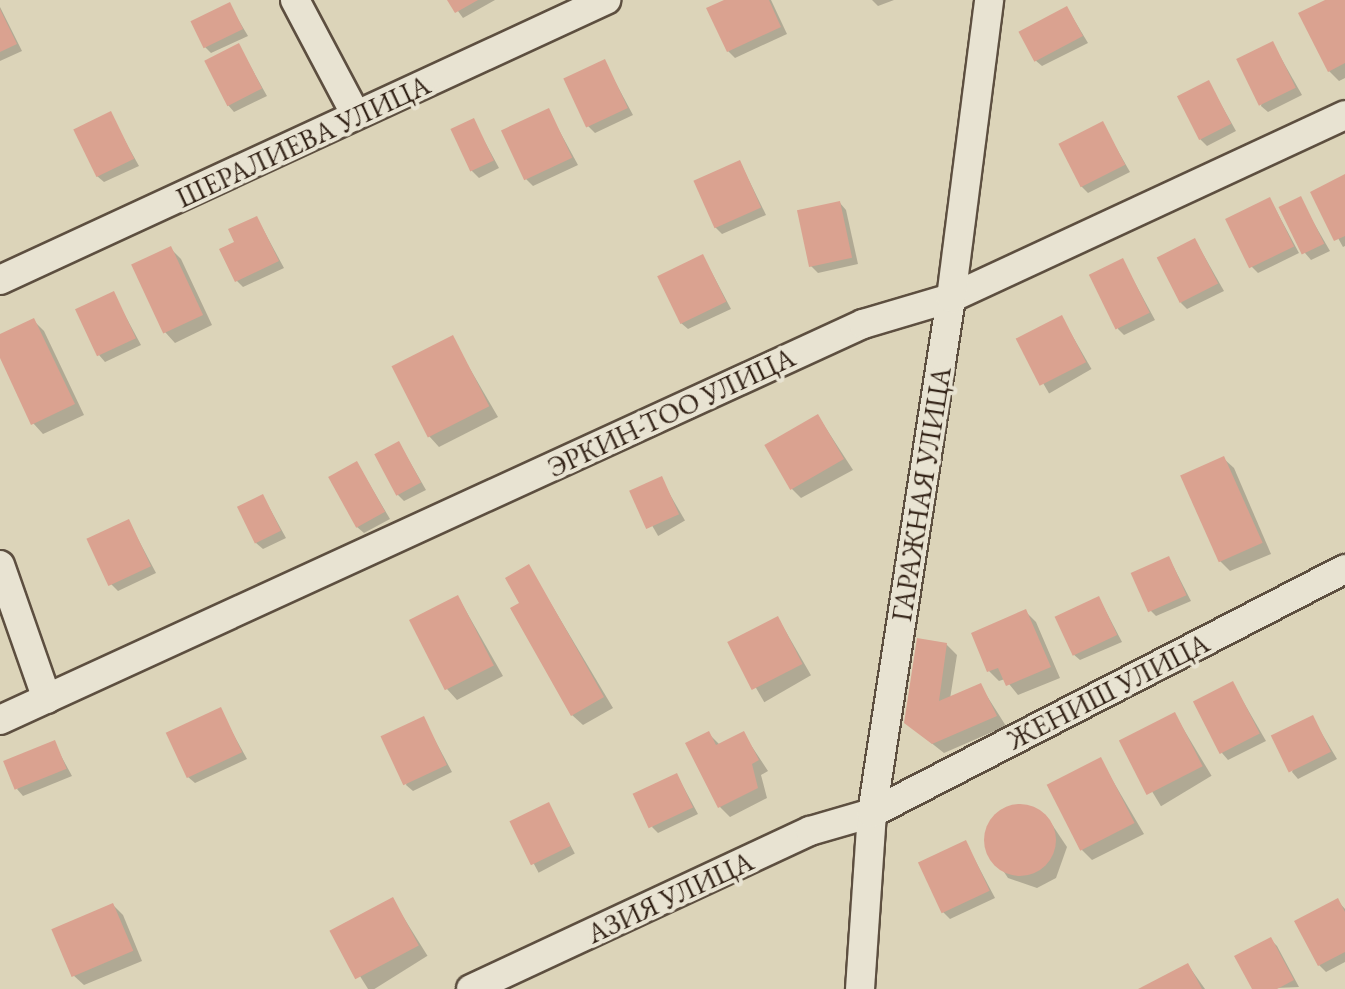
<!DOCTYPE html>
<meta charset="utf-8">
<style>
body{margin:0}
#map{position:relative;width:1345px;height:989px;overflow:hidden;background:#dcd4b9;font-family:"EB Garamond",serif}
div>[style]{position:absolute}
.shadow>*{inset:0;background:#0003;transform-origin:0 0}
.building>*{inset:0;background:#daa290;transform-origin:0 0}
.round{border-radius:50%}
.roads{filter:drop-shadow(2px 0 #5d4f40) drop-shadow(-2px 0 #5d4f40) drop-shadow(0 2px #5d4f40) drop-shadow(0 -2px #5d4f40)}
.street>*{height:28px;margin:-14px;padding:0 14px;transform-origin:14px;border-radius:14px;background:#e8e3d2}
span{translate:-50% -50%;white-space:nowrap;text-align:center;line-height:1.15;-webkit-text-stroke:8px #e8e3d2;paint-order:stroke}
.street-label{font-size:28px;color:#332317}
</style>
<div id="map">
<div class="shadow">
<i style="clip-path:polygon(450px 0,495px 0,463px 18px)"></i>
<i style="clip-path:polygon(728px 0,771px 0,787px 34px,735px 58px,728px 51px)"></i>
<i style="clip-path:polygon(872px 0,894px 0,878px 6px)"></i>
<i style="clip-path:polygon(1329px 0,1345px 0,1345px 78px,1339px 81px,1329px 71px)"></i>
<i style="clip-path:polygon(229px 4px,248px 36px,211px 53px,205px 47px)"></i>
<i style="clip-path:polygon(0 7px,22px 51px,0 61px)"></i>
<i style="clip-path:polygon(1067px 8px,1088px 43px,1042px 66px,1035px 60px)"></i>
<i style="clip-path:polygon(1273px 44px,1302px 95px,1268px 112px,1261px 106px)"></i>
<i style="clip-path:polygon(239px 46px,267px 96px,234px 112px,228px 105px)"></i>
<i style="clip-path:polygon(604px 61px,633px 115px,595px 133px,588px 126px)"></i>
<i style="clip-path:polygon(1209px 83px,1236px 131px,1207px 146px,1200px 139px)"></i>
<i style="clip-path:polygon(548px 110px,578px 165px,533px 186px,526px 179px)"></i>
<i style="clip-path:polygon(110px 114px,139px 166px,104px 182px,97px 176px)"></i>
<i style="clip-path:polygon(473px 120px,499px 168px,479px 178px,472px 171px)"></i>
<i style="clip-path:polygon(1102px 123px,1130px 172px,1088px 193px,1081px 186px)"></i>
<i style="clip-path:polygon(740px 162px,766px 215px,722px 234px,715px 227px)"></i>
<i style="clip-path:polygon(1345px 177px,1345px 246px,1343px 247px,1313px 193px)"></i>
<i style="clip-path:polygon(1270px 199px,1299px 253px,1258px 273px,1251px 266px)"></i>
<i style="clip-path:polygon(1300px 199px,1330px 251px,1311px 260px,1305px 253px)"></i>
<i style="clip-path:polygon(840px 203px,846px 210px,858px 264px,818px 273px,811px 266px)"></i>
<i style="clip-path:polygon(257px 218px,284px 268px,243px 287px,237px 281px,237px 243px)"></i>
<i style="clip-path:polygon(1195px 240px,1224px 291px,1187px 309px,1181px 303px)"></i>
<i style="clip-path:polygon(171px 249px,181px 259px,212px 325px,175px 343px,165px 332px)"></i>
<i style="clip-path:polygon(703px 256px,731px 309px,688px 329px,681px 323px)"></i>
<i style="clip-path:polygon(1123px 261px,1155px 320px,1124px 335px,1118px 329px)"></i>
<i style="clip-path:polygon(113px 293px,141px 345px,105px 362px,99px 355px)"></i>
<i style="left:1062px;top:318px;width:59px;height:49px;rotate:60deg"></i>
<i style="clip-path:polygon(34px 321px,44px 331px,84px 415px,43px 434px,33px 423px,0 354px,0 337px)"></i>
<i style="clip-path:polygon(452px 338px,498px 417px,439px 447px,429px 436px)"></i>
<i style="clip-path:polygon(818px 416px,853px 470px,801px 498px,791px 488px)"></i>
<i style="clip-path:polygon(399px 443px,426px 490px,404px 501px,397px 494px)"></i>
<i style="clip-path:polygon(1223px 458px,1234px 468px,1271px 554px,1230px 571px,1220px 561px)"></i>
<i style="clip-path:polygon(357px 463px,390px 519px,364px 533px,357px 527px)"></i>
<i style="left:661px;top:479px;width:48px;height:31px;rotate:60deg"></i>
<i style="clip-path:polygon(263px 496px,286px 538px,263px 549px,256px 543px)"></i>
<i style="clip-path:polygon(129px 522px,156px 573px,118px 591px,111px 584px)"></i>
<i style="clip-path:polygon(1169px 558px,1191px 601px,1156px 616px,1150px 610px)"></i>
<i style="clip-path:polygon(529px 567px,613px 708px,583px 725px,572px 715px)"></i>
<i style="clip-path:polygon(458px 597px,503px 676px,457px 700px,447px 689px)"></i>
<i style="clip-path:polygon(1099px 598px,1122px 642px,1080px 660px,1073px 654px)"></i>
<i style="clip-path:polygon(1026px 612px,1036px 622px,1060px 678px,1018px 695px,1005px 679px,999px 681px,989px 671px)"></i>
<i style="left:778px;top:618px;width:66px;height:54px;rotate:60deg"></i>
<i style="clip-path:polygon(946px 644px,957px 655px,950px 699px,980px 685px,1006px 726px,944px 753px,906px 723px)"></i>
<i style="clip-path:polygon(1233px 684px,1266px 741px,1228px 760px,1222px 753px)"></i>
<i style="clip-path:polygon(220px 710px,247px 759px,195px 783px,188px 777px)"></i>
<i style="left:1175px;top:715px;width:71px;height:59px;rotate:59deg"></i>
<i style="clip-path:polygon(1312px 717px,1337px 759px,1298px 779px,1292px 772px)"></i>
<i style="clip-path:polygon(423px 718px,452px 772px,413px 791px,406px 785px)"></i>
<i style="clip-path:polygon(743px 733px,768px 771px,761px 775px,767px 798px,730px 817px,720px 807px,709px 734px,720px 745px)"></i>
<i style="clip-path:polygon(54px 743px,72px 776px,23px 796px,17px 789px)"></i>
<i style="clip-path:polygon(1100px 759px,1144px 834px,1092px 860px,1082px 850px)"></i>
<i style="clip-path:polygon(677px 775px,698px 814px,658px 833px,652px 827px)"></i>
<i style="clip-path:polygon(1019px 804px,1047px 817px,1067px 847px,1056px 878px,1037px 888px,1008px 878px,985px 843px,997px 813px)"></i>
<i style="left:549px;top:805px;width:55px;height:41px;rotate:62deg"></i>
<i style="clip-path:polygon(966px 843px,995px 898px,950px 919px,943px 912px)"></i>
<i style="left:392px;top:899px;width:67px;height:68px;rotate:58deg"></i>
<i style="clip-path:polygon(1337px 900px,1345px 909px,1345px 962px,1326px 972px,1319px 965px)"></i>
<i style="clip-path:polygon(113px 905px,123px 915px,142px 961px,84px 985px,73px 975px)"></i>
<i style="clip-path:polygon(1271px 940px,1277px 946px,1299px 987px,1254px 989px)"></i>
<i style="clip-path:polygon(1188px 965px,1205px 989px,1142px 989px)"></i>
</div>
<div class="building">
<i style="clip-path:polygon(447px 0,478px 0,455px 13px)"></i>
<i style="clip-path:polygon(724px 0,769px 0,781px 27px,727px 52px,706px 8px)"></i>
<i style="clip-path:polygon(1325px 0,1345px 0,1345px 63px,1328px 72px,1298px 13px)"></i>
<i style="left:230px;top:2px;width:30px;height:44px;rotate:64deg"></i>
<i style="left:1067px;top:6px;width:34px;height:55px;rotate:62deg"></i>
<i style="clip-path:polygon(0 9px,17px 44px,0 52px)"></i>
<i style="left:1273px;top:41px;width:52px;height:41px;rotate:64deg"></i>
<i style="left:239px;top:43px;width:51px;height:39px;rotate:63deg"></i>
<i style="left:605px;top:59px;width:54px;height:46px;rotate:65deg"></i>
<i style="left:1209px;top:80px;width:49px;height:36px;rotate:63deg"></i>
<i style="left:549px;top:108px;width:55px;height:53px;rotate:65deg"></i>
<i style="left:111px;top:111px;width:53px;height:42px;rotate:64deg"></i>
<i style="left:474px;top:118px;width:47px;height:26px;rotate:65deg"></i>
<i style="left:1103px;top:121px;width:49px;height:50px;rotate:63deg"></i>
<i style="left:740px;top:160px;width:52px;height:51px;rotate:66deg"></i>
<i style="clip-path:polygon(1345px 174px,1345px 236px,1334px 241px,1310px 192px)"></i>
<i style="left:1301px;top:196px;width:53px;height:25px;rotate:64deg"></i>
<i style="left:1270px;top:197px;width:55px;height:50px;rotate:64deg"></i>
<i style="left:840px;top:201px;width:58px;height:44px;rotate:78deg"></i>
<i style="clip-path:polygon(257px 216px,279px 261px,235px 282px,219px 249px,234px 242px,228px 229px)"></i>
<i style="left:1195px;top:238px;width:51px;height:43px;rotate:63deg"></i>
<i style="left:171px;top:246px;width:76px;height:44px;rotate:65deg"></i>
<i style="left:703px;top:254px;width:53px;height:51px;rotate:64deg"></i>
<i style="left:1123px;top:258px;width:61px;height:38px;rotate:64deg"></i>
<i style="left:114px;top:291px;width:52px;height:43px;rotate:65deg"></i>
<i style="left:1062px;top:315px;width:53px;height:52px;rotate:63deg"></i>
<i style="clip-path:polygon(34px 318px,75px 404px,31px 425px,0 358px,0 334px)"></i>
<i style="left:453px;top:335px;width:80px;height:69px;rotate:63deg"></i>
<i style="left:818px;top:414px;width:52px;height:62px;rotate:60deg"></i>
<i style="left:399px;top:441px;width:47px;height:28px;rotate:62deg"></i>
<i style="left:1224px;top:456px;width:95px;height:48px;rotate:66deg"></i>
<i style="left:357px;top:461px;width:58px;height:33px;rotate:61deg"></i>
<i style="left:662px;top:476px;width:42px;height:36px;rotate:66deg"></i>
<i style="left:263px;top:494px;width:41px;height:29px;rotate:64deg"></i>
<i style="left:129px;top:519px;width:52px;height:47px;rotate:65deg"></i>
<i style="left:1169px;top:556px;width:43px;height:42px;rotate:66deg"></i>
<i style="clip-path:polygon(529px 564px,604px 697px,571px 716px,510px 608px,519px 603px,505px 578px)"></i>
<i style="left:458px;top:595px;width:79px;height:55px;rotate:63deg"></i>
<i style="left:1099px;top:596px;width:43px;height:49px;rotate:65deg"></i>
<i style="clip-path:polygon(1026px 609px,1051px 667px,1006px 686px,998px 668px,987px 672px,971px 633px)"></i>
<i style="left:778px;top:616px;width:54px;height:57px;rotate:63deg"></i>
<i style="clip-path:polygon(917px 638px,947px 643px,939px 701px,981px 683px,997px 716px,932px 744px,904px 723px)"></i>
<i style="left:1233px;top:681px;width:59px;height:45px;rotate:63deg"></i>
<i style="left:221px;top:707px;width:50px;height:61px;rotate:65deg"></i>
<i style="left:1175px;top:712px;width:61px;height:63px;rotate:63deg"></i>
<i style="left:1313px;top:715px;width:41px;height:47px;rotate:64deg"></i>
<i style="left:424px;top:716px;width:54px;height:48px;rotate:65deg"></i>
<i style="clip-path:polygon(709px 731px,716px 745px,744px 731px,759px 760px,752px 764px,758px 788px,718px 808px,685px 743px)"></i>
<i style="left:55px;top:740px;width:31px;height:56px;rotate:68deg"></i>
<i style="left:1101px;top:757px;width:74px;height:61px;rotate:63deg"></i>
<i style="left:677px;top:773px;width:38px;height:49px;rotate:65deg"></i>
<i style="left:549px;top:802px;width:49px;height:44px;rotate:64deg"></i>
<i class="round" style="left:984px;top:804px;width:72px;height:72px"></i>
<i style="left:966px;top:840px;width:56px;height:53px;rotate:65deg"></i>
<i style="left:393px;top:897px;width:55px;height:72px;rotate:62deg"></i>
<i style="clip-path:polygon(1338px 898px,1345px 912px,1345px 952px,1318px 966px,1294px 921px)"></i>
<i style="left:113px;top:903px;width:52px;height:67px;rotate:67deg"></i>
<i style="clip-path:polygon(1271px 937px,1294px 980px,1277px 989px,1252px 989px,1234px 956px)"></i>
<i style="clip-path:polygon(1188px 963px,1202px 989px,1138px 989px)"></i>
</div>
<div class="roads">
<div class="street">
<i style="left:295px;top:0;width:130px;rotate:62.1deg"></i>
<i style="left:0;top:280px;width:668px;rotate:-24.8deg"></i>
<i style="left:0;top:565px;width:142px;rotate:70.7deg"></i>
<i style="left:0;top:720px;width:950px;rotate:-24.65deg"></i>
<i style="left:863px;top:324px;width:92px;rotate:-16.5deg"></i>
<i style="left:951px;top:298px;width:434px;rotate:-24.9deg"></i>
<i style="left:471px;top:989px;width:374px;rotate:-25deg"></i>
<i style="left:810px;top:831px;width:65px;rotate:-16.2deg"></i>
<i style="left:872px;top:813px;width:532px;rotate:-27.29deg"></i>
<i style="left:860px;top:989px;width:176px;rotate:-86.1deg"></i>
<i style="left:872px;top:813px;width:521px;rotate:-81.28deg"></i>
<i style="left:951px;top:298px;width:300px;rotate:-82.7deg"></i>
</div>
</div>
<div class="street-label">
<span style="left:303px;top:141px;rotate:-25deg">ШЕРАЛИЕВА УЛИЦА</span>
<span style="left:671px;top:412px;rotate:-25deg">ЭРКИН-ТОО УЛИЦА</span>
<span style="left:921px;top:494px;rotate:-81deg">ГАРАЖНАЯ УЛИЦА</span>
<span style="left:1108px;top:691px;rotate:-27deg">ЖЕНИШ УЛИЦА</span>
<span style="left:670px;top:897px;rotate:-25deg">АЗИЯ УЛИЦА</span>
</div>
</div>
